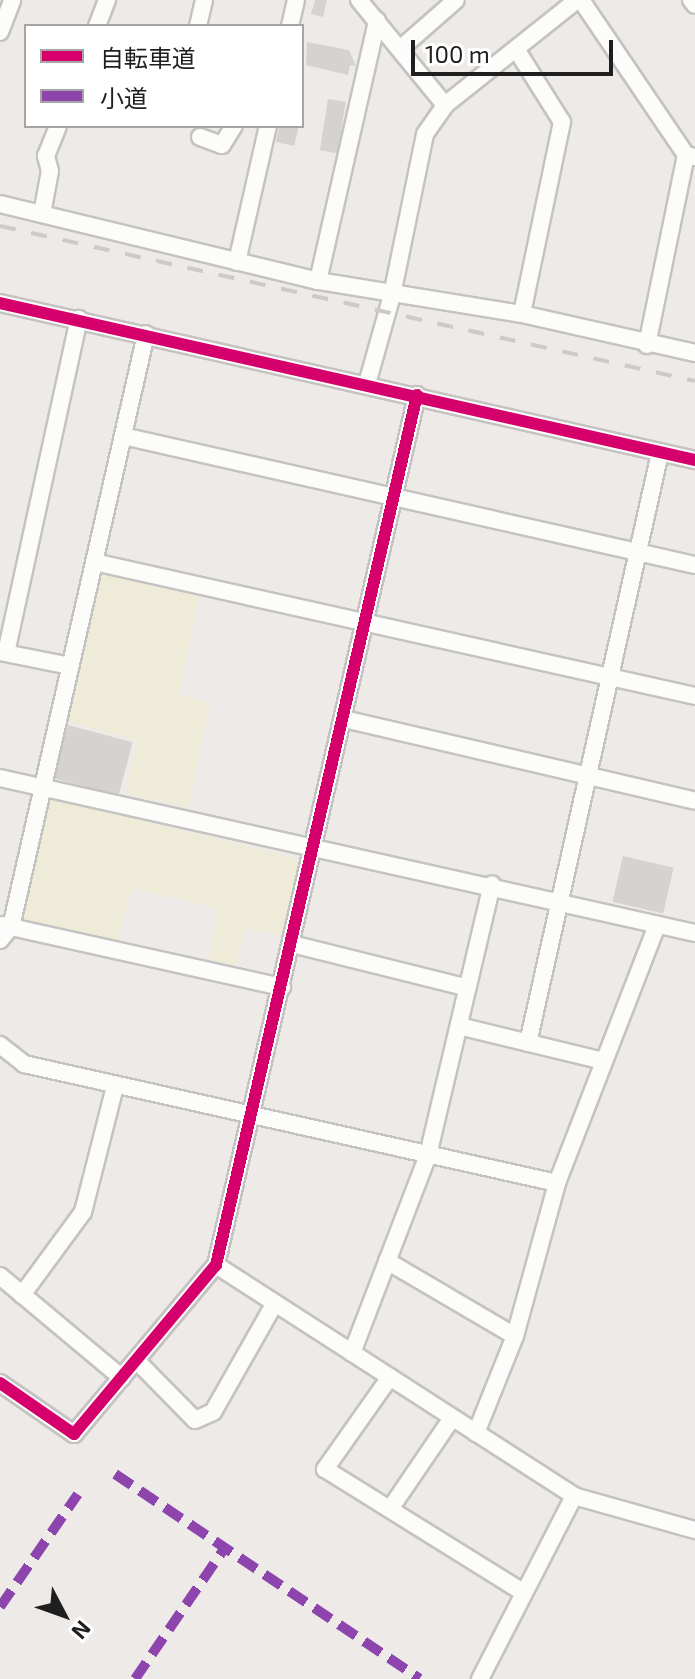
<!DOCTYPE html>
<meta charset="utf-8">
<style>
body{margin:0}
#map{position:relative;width:695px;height:1679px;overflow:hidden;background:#edeae7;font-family:"Exo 2","Noto Sans JP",sans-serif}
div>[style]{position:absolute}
.farmland>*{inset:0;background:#efebd9}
.building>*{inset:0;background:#d5d2d0;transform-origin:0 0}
.roads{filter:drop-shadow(2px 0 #c4c3c2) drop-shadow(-2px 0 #c4c3c2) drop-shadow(0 2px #c4c3c2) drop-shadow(0 -2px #c4c3c2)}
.minor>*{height:16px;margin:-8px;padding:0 8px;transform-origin:8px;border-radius:8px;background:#fcfcfb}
.rail>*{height:4px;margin-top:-2px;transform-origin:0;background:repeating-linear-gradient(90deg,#cbcbca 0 16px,transparent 0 32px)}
.quiet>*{height:10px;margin-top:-5px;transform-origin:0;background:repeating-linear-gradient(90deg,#8e44ad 0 20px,transparent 0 30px)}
.cycleway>*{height:12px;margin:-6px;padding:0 6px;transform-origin:6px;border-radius:6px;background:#d6006c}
span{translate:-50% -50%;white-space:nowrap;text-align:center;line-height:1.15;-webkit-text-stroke:8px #fff;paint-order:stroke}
.legend{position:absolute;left:24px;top:24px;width:280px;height:104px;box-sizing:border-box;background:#fff;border:2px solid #a5a5a5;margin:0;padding:10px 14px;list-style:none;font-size:24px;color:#1f1f1f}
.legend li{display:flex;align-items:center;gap:16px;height:40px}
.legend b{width:40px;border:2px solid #a5a5a5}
.north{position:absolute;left:24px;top:1575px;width:80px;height:80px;-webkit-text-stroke:6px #fff;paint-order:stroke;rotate:131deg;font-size:22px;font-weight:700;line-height:32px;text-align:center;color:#1f1f1f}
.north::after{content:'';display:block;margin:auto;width:28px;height:36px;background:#1f1f1f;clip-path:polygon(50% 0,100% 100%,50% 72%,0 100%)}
.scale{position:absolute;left:411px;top:40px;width:202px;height:36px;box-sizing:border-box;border:4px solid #1f1f1f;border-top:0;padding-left:10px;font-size:24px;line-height:28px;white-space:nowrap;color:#1f1f1f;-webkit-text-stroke:6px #fff;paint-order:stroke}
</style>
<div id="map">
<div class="farmland">
<i style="clip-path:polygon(101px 571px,199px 594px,179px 694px,210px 703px,188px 807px,125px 794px,137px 740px,67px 721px)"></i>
<i style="clip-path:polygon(48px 797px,303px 860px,284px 936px,245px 929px,235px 967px,208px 961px,219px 909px,132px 888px,117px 942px,22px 922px)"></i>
</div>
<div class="building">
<i style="clip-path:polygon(315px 0,327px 0,323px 17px,311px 14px)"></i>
<i style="clip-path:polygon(307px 42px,349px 50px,356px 66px,350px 65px,348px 75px,306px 65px)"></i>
<i style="left:328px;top:99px;width:18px;height:52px;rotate:9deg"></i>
<i style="clip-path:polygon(279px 126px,299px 126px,294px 146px,276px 142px)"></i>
<i style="left:68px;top:725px;width:67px;height:55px;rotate:15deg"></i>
<i style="left:623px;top:856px;width:52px;height:47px;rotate:13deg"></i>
</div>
<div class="roads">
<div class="minor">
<i style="left:359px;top:0;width:136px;rotate:50.7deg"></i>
<i style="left:581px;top:0;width:187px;rotate:55.9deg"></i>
<i style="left:686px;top:155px;width:9px;rotate:13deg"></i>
<i style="left:691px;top:0;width:6px;rotate:51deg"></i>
<i style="left:97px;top:26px;width:28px;rotate:-69deg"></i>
<i style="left:198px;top:26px;width:27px;rotate:-77deg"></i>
<i style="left:290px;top:26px;width:27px;rotate:-77deg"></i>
<i style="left:0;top:32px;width:34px;rotate:-69deg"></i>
<i style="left:400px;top:49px;width:74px;rotate:-41.2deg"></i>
<i style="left:516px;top:49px;width:86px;rotate:57.8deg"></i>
<i style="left:562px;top:122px;width:196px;rotate:101.8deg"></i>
<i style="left:200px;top:137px;width:23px;rotate:20deg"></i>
<i style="left:222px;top:145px;width:22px;rotate:-58deg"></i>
<i style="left:0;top:204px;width:327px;rotate:13.6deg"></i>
<i style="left:318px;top:281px;width:207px;rotate:9.2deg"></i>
<i style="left:522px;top:314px;width:177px;rotate:12.7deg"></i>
<i style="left:42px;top:214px;width:44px;rotate:-79.5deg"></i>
<i style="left:50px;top:171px;width:16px;rotate:-105deg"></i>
<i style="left:46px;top:156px;width:32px;rotate:-68deg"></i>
<i style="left:237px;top:262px;width:139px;rotate:-77.2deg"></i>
<i style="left:318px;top:281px;width:267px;rotate:-77.2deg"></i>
<i style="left:0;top:303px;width:713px;rotate:12.73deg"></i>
<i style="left:647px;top:345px;width:194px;rotate:-78.4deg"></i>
<i style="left:367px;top:384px;width:92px;rotate:-74.3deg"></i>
<i style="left:392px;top:295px;width:164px;rotate:-78.4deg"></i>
<i style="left:425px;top:134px;width:35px;rotate:-55deg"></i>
<i style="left:445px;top:105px;width:169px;rotate:-38.5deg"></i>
<i style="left:123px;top:436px;width:586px;rotate:12.71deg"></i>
<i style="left:94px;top:562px;width:616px;rotate:12.57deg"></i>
<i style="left:0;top:652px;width:71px;rotate:11.3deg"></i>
<i style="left:6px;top:653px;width:342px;rotate:-77.7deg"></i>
<i style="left:344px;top:719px;width:360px;rotate:13.1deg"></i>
<i style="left:0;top:778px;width:712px;rotate:12.57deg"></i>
<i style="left:2px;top:925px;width:287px;rotate:12.5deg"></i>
<i style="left:0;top:940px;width:17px;rotate:-50deg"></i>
<i style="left:11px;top:927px;width:608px;rotate:-77.17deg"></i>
<i style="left:292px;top:944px;width:181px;rotate:14deg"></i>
<i style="left:459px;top:1026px;width:149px;rotate:13.6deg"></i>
<i style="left:528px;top:1043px;width:605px;rotate:-77.39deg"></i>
<i style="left:0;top:1045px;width:31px;rotate:38deg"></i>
<i style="left:24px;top:1064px;width:546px;rotate:12.59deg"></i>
<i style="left:387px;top:1261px;width:148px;rotate:30.4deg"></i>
<i style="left:216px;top:1265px;width:426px;rotate:32.8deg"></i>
<i style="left:574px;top:1496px;width:126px;rotate:15.7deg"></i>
<i style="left:0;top:1276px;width:159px;rotate:39.9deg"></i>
<i style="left:22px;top:1295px;width:103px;rotate:-53.7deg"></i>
<i style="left:83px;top:1212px;width:130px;rotate:-75.7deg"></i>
<i style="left:352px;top:1353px;width:212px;rotate:-69deg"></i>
<i style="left:428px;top:1155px;width:278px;rotate:-76.7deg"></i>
<i style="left:136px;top:1360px;width:84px;rotate:45.5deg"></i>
<i style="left:195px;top:1420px;width:20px;rotate:-24deg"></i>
<i style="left:213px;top:1412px;width:125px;rotate:-60.4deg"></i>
<i style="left:390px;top:1377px;width:113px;rotate:125.2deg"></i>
<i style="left:325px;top:1469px;width:234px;rotate:31.9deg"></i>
<i style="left:0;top:1383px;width:90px;rotate:34.6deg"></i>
<i style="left:74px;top:1434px;width:221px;rotate:-50deg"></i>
<i style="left:216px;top:1265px;width:893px;rotate:-76.99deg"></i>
<i style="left:476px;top:1433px;width:105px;rotate:-68.1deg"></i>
<i style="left:515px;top:1336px;width:159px;rotate:-74.6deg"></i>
<i style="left:557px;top:1183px;width:277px;rotate:-68.8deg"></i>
<i style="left:390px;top:1509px;width:110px;rotate:-55.7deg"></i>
<i style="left:480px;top:1679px;width:206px;rotate:-62.8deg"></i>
</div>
</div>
<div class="rail">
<i style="left:0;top:226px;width:712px;rotate:12.57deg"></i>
</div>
<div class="quiet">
<i style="left:115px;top:1474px;width:367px;rotate:33.9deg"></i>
<i style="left:0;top:1607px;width:137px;rotate:-55.4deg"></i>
<i style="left:135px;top:1679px;width:158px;rotate:-55.6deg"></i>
</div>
<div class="cycleway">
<i style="left:0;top:303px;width:713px;rotate:12.73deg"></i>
<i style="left:0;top:1383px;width:90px;rotate:34.6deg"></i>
<i style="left:74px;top:1434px;width:221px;rotate:-50deg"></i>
<i style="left:216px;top:1265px;width:893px;rotate:-76.99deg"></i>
</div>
<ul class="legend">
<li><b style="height:10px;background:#d6006c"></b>自転車道</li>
<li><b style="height:10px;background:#8e44ad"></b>小道</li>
</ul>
<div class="north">N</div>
<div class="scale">100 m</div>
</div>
